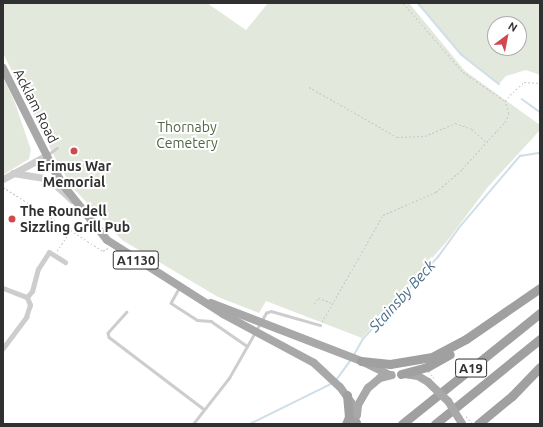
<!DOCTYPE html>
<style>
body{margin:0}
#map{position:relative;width:543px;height:427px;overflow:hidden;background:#fff;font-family:Ubuntu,sans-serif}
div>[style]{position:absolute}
.green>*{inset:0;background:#e3e8dd}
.stream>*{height:1.5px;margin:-0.75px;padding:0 0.75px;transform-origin:0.75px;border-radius:0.75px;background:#cfdee8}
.path>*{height:1px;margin-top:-0.5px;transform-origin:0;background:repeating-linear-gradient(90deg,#c7c7c7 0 2px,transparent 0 4px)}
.service>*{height:2.5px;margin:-1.25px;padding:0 1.25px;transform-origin:1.25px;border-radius:1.25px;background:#cdcdcd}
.minor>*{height:5px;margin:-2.5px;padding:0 2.5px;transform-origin:2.5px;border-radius:2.5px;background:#cdcdcd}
.tertiary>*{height:7px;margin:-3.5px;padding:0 3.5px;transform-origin:3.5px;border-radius:3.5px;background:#cdcdcd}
.primary>*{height:8px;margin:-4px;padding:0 4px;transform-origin:4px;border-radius:4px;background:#a8a8a8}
.trunk>*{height:9px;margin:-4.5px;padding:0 4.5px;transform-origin:4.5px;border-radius:4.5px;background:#a0a0a0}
.path-bridge>*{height:1px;margin-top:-0.5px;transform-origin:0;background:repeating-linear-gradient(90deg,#c7c7c7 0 2px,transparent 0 4px)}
.primary-bridge>*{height:8px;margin:-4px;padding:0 4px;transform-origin:4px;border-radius:4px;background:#a8a8a8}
.dots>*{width:11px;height:11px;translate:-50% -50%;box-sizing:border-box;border:2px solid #fff;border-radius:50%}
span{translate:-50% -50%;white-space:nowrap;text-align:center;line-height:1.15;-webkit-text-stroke:4px #fff;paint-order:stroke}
.shield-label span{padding:1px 3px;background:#fff;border:1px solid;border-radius:3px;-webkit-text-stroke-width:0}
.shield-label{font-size:13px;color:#303030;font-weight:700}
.street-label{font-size:14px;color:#303030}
.park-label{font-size:14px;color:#526643}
.poi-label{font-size:14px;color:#303030;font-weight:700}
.left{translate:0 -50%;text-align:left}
.water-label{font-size:15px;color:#486d88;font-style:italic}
.frame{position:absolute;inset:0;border:4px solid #303030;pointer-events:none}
.north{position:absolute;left:487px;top:16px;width:40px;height:40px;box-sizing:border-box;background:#fff;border:1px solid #acacac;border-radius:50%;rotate:32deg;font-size:11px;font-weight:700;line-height:16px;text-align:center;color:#303030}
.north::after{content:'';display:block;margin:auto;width:14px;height:18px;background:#d0494f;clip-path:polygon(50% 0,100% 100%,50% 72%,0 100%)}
</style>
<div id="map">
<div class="green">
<i style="clip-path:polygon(3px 3px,207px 3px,246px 30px,268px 3px,409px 3px,465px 71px,540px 125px,540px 130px,487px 188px,448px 240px,362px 338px,266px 301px,259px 313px,218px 297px,122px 240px,72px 187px,53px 154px,3px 53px)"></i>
<i style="clip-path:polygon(evenodd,418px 3px,540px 3px,540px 75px,526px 70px,506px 76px,499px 84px,462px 55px,418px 3px,495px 24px,519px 24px,519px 48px,495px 48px,495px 24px)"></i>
<i style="clip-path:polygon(3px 77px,15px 103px,31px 150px,29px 159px,3px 175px)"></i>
</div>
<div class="stream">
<i style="left:418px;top:3px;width:68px;rotate:49.8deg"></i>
<i style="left:462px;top:55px;width:47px;rotate:38.1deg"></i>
<i style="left:522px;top:99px;width:22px;rotate:36deg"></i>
<i style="left:354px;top:355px;width:18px;rotate:-61deg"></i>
<i style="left:363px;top:339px;width:111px;rotate:-47.6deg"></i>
<i style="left:438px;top:257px;width:34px;rotate:-54deg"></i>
<i style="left:458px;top:229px;width:96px;rotate:-49.7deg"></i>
<i style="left:520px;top:156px;width:20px;rotate:-9deg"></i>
<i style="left:337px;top:379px;width:24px;rotate:-54deg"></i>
<i style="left:250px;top:424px;width:93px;rotate:-26.3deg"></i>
</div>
<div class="path">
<i style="left:403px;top:3px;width:91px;rotate:49deg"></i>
<i style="left:463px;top:72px;width:51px;rotate:34.6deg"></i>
<i style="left:309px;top:87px;width:101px;rotate:29.6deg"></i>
<i style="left:397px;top:137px;width:28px;rotate:-2deg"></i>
<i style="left:425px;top:136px;width:33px;rotate:-23deg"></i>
<i style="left:455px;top:123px;width:18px;rotate:19deg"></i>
<i style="left:472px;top:129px;width:19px;rotate:43deg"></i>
<i style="left:3px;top:187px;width:119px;rotate:32.6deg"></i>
<i style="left:103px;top:251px;width:6px;rotate:-31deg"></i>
<i style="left:57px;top:251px;width:25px;rotate:-56deg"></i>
<i style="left:314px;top:304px;width:7px;rotate:-56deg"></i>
<i style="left:318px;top:298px;width:16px;rotate:18deg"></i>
<i style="left:322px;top:322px;width:123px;rotate:-60.3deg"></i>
<i style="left:383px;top:215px;width:58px;rotate:-23.5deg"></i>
<i style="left:436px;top:192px;width:35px;rotate:-41deg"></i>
<i style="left:462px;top:169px;width:64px;rotate:-47.5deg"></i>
<i style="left:505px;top:122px;width:10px;rotate:-66deg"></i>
<i style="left:509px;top:113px;width:13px;rotate:-108deg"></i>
<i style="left:505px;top:101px;width:8px;rotate:-50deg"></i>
<i style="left:510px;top:95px;width:19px;rotate:-43deg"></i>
<i style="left:524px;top:82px;width:16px;rotate:4deg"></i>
</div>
<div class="service">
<i style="left:47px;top:155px;width:12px;rotate:-35deg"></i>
<i style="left:145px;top:263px;width:12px;rotate:-59deg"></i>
<i style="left:180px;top:287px;width:18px;rotate:119deg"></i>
<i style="left:171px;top:303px;width:31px;rotate:33deg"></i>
<i style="left:197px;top:320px;width:14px;rotate:4deg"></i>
<i style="left:211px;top:321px;width:44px;rotate:34.8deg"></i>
<i style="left:127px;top:312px;width:28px;rotate:132deg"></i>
<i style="left:108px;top:333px;width:4px;rotate:76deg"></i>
<i style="left:109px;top:337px;width:119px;rotate:37.2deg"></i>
<i style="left:193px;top:424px;width:58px;rotate:-52deg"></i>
<i style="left:229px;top:378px;width:75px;rotate:-60.4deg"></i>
<i style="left:266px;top:313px;width:5px;rotate:-22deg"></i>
<i style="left:271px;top:311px;width:51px;rotate:15.9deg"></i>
</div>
<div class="minor">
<i style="left:3px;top:288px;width:26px;rotate:21deg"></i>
<i style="left:3px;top:348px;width:39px;rotate:-53deg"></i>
<i style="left:26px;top:317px;width:13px;rotate:-72deg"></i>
<i style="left:30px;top:305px;width:9px;rotate:-111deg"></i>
<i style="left:27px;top:297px;width:8px;rotate:-50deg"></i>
<i style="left:32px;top:291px;width:23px;rotate:-75deg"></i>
<i style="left:38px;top:269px;width:20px;rotate:-57deg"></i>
<i style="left:49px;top:252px;width:19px;rotate:32deg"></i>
</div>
<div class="tertiary">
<i style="left:13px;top:173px;width:30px;rotate:9deg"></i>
<i style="left:43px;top:178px;width:10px;rotate:24deg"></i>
<i style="left:52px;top:182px;width:27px;rotate:42deg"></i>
<i style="left:3px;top:179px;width:50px;rotate:-28.6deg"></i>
</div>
<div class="primary">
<i style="left:3px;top:68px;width:114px;rotate:63.4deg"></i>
<i style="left:54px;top:170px;width:24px;rotate:57deg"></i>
<i style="left:67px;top:190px;width:64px;rotate:51.3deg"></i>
<i style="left:107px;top:240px;width:138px;rotate:32.5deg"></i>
<i style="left:223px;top:314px;width:103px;rotate:28.3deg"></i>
<i style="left:314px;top:363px;width:35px;rotate:43deg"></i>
<i style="left:340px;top:387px;width:19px;rotate:54deg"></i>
<i style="left:351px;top:402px;width:15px;rotate:70deg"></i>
<i style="left:211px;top:303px;width:161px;rotate:21.1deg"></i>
<i style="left:361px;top:361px;width:32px;rotate:26deg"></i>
<i style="left:404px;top:374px;width:14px;rotate:8deg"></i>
<i style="left:418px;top:376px;width:12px;rotate:31deg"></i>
<i style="left:357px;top:415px;width:10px;rotate:-84deg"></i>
<i style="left:358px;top:405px;width:20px;rotate:-60deg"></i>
<i style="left:368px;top:388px;width:16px;rotate:-40deg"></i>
<i style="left:380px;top:378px;width:12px;rotate:-14deg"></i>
</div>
<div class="trunk">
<i style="left:361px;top:361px;width:29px;rotate:6deg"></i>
<i style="left:390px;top:364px;width:43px;rotate:-9.5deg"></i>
<i style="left:432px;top:357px;width:38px;rotate:-28deg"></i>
<i style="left:466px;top:339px;width:90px;rotate:-34.6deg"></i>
<i style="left:401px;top:374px;width:27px;rotate:-15deg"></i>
<i style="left:427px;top:367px;width:26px;rotate:-29deg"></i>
<i style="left:346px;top:424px;width:8px;rotate:-67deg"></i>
<i style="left:349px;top:417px;width:22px;rotate:-95deg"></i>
<i style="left:355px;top:424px;width:2px;rotate:-63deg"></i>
<i style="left:402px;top:424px;width:177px;rotate:-38.8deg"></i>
<i style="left:435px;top:424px;width:135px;rotate:-39deg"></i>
<i style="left:478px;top:424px;width:44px;rotate:-39.5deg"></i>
<i style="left:512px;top:396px;width:40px;rotate:-46deg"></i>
</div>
<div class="path-bridge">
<i style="left:428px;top:371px;width:9px;rotate:49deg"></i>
<i style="left:466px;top:416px;width:9px;rotate:49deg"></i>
</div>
<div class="primary-bridge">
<i style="left:428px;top:382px;width:28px;rotate:44deg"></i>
<i style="left:448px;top:401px;width:26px;rotate:58deg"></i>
</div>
<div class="dots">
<i style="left:74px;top:151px;background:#d0494f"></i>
<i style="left:12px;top:219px;background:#d0494f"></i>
</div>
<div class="shield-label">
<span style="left:136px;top:260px">A1130</span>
<span style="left:471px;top:368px">A19</span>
</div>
<div class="street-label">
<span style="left:36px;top:106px;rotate:63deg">Acklam Road</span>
</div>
<div class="park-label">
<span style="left:187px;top:135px">Thornaby<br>Cemetery</span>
</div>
<div class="poi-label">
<span style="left:74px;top:174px">Erimus War<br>Memorial</span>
<span class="left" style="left:20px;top:219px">The Roundell<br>Sizzling Grill Pub</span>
</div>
<div class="water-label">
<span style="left:402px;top:296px;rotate:-48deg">Stainsby Beck</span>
</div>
<div class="frame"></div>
<div class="north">N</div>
</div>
